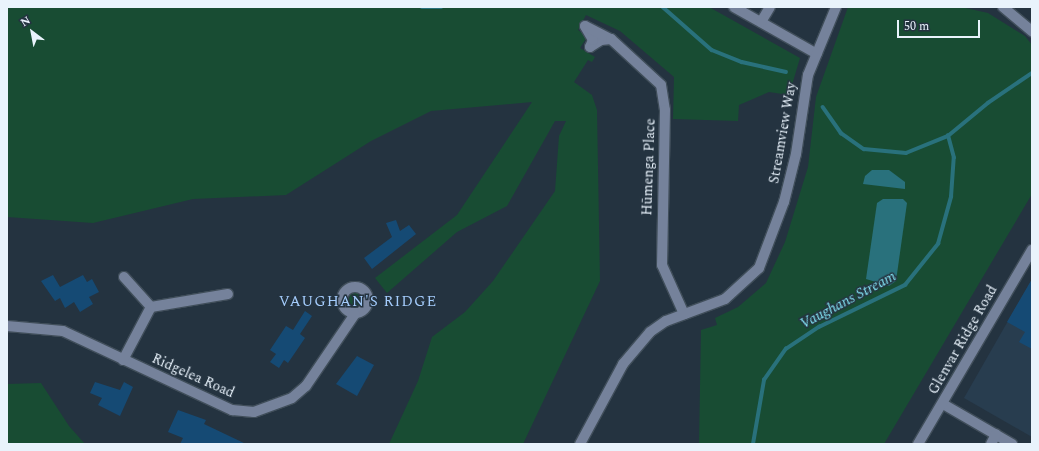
<!DOCTYPE html>
<meta charset="utf-8">
<style>
body{margin:0}
#map{position:relative;width:1039px;height:451px;overflow:hidden;background:#243340;font-family:Spectral,serif}
div>[style]{position:absolute}
.built>*{inset:0;background:#283d4f}
.green>*{inset:0;background:#184c33}
.round{border-radius:50%}
.water>*{inset:0;background:#29717c}
.stream>*{height:3.5px;margin:-1.75px;padding:0 1.75px;transform-origin:1.75px;border-radius:1.75px;background:#29717c}
.building>*{inset:0;background:#154a74}
.roads{filter:drop-shadow(1px 0 #404e5a) drop-shadow(-1px 0 #404e5a) drop-shadow(0 1px #404e5a) drop-shadow(0 -1px #404e5a)}
.minor>*{height:10px;margin:-5px;padding:0 5px;transform-origin:5px;border-radius:5px;background:#75829b}
.minor>.ring{margin:-5px;padding:0;box-sizing:content-box;background:none;border:10px solid #75829b;border-radius:50%}
span{translate:-50% -50%;white-space:nowrap;text-align:center;line-height:1.15;-webkit-text-stroke:3px #243340;paint-order:stroke}
.street-label{font-size:14px;color:#e9f3fc}
.water-label{font-size:15px;color:#85e8f8;font-style:italic}
.neighbourhood-label{font-size:15px;color:#a4ccfc;letter-spacing:1px}
.frame{position:absolute;inset:0;border:8px solid #e9f3fc;pointer-events:none}
.north{position:absolute;left:12px;top:12px;width:40px;height:40px;-webkit-text-stroke:3px #243340;paint-order:stroke;rotate:328deg;font-size:11px;font-weight:700;line-height:16px;text-align:center;color:#e9f3fc}
.north::after{content:'';display:block;margin:auto;width:14px;height:18px;background:#e9f3fc;clip-path:polygon(50% 0,100% 100%,50% 72%,0 100%)}
.scale{position:absolute;left:897px;top:20px;width:83px;height:18px;box-sizing:border-box;border:2px solid #e9f3fc;border-top:0;padding-left:5px;font-size:12px;line-height:14px;white-space:nowrap;color:#e9f3fc;-webkit-text-stroke:3px #243340;paint-order:stroke}
</style>
<div id="map">
<div class="built">
<i style="clip-path:polygon(1032px 279px,1032px 437px,964px 398px)"></i>
</div>
<div class="green">
<i style="clip-path:polygon(7px 7px,709px 7px,800px 58px,789px 95px,769px 92px,739px 105px,738px 121px,673px 119px,674px 77px,620px 31px,586px 15px,578px 30px,587px 37px,580px 48px,595px 57px,592px 62px,588px 60px,574px 82px,592px 95px,597px 110px,600px 281px,523px 444px,389px 444px,418px 381px,432px 337px,465px 312px,493px 281px,555px 191px,559px 136px,566px 121px,555px 121px,507px 206px,457px 232px,387px 293px,375px 278px,457px 215px,532px 102px,431px 111px,371px 141px,286px 195px,193px 199px,93px 223px,7px 217px)"></i>
<i style="clip-path:polygon(848px 7px,961px 7px,988px 13px,1025px 36px,1032px 45px,1032px 194px,884px 444px,699px 444px,701px 330px,717px 325px,715px 318px,738px 307px,766px 283px,785px 242px,808px 167px,816px 97px)"></i>
<i class="round" style="left:349px;top:292px;width:14px;height:14px"></i>
<i style="clip-path:polygon(41px 383px,69px 426px,85px 444px,7px 444px,7px 384px)"></i>
</div>
<div class="water">
<i style="clip-path:polygon(872px 170px,889px 170px,905px 182px,905px 189px,863px 184px,865px 176px)"></i>
<i style="clip-path:polygon(883px 199px,903px 199px,907px 203px,896px 281px,889px 286px,866px 279px,877px 203px)"></i>
</div>
<div class="stream">
<i style="left:422px;top:7px;width:19px"></i>
<i style="left:663px;top:7px;width:65px;rotate:41.3deg"></i>
<i style="left:712px;top:50px;width:32px;rotate:22deg"></i>
<i style="left:742px;top:62px;width:45px;rotate:12.8deg"></i>
<i style="left:823px;top:107px;width:32px;rotate:55deg"></i>
<i style="left:841px;top:133px;width:28px;rotate:35deg"></i>
<i style="left:864px;top:149px;width:42px;rotate:5.4deg"></i>
<i style="left:906px;top:153px;width:45px;rotate:-22deg"></i>
<i style="left:948px;top:136px;width:52px;rotate:-39.5deg"></i>
<i style="left:988px;top:103px;width:53px;rotate:-34.3deg"></i>
<i style="left:753px;top:444px;width:65px;rotate:-80.2deg"></i>
<i style="left:764px;top:380px;width:38px;rotate:-55deg"></i>
<i style="left:786px;top:349px;width:40px;rotate:-34deg"></i>
<i style="left:819px;top:327px;width:96px;rotate:-26deg"></i>
<i style="left:905px;top:285px;width:53px;rotate:-51.2deg"></i>
<i style="left:938px;top:244px;width:49px;rotate:-74.5deg"></i>
<i style="left:951px;top:197px;width:39px;rotate:-86deg"></i>
<i style="left:954px;top:158px;width:23px;rotate:-105deg"></i>
</div>
<div class="building">
<i style="clip-path:polygon(396px 220px,400px 231px,409px 225px,416px 234px,372px 269px,364px 258px,392px 237px,386px 223px)"></i>
<i style="clip-path:polygon(53px 275px,60px 287px,83px 275px,87px 282px,92px 279px,99px 292px,89px 297px,93px 304px,80px 312px,74px 302px,65px 308px,60px 298px,55px 301px,41px 281px)"></i>
<i style="clip-path:polygon(1032px 279px,1032px 349px,1019px 342px,1025px 332px,1007px 322px)"></i>
<i style="clip-path:polygon(305px 311px,312px 316px,300px 334px,305px 338px,288px 363px,284px 360px,279px 368px,270px 362px,276px 354px,270px 350px,286px 326px,293px 330px)"></i>
<i style="clip-path:polygon(357px 356px,374px 365px,357px 396px,336px 384px)"></i>
<i style="clip-path:polygon(95px 382px,120px 390px,124px 382px,133px 387px,120px 416px,98px 405px,102px 398px,90px 393px)"></i>
<i style="clip-path:polygon(178px 410px,206px 420px,204px 424px,246px 444px,180px 444px,183px 438px,168px 432px)"></i>
</div>
<div class="roads">
<div class="minor">
<i style="left:734px;top:7px;width:95px;rotate:29.5deg"></i>
<i style="left:1003px;top:7px;width:38px;rotate:40deg"></i>
<i style="left:761px;top:22px;width:17px;rotate:-59deg"></i>
<i style="left:611px;top:39px;width:10px;rotate:174deg"></i>
<i style="left:601px;top:40px;width:13px;rotate:148deg"></i>
<i style="left:590px;top:47px;width:8px;rotate:-67deg"></i>
<i style="left:593px;top:40px;width:16px;rotate:-120deg"></i>
<i style="left:585px;top:26px;width:29px;rotate:27deg"></i>
<i style="left:611px;top:39px;width:68px;rotate:42.6deg"></i>
<i style="left:661px;top:85px;width:25px;rotate:81deg"></i>
<i style="left:665px;top:110px;width:155px;rotate:91.1deg"></i>
<i style="left:662px;top:265px;width:54px;rotate:65.8deg"></i>
<i style="left:124px;top:277px;width:40px;rotate:48deg"></i>
<i style="left:151px;top:307px;width:78px;rotate:-9.6deg"></i>
<i class="ring" style="left:342px;top:287px;width:16px;height:16px"></i>
<i style="left:7px;top:326px;width:56px;rotate:5.1deg"></i>
<i style="left:63px;top:331px;width:187px;rotate:25.1deg"></i>
<i style="left:232px;top:410px;width:22px;rotate:5deg"></i>
<i style="left:254px;top:412px;width:40px;rotate:-20.2deg"></i>
<i style="left:292px;top:398px;width:18px;rotate:-41deg"></i>
<i style="left:306px;top:386px;width:87px;rotate:-55.8deg"></i>
<i style="left:123px;top:360px;width:60px;rotate:-62.2deg"></i>
<i style="left:943px;top:404px;width:80px;rotate:30.1deg"></i>
<i style="left:580px;top:444px;width:91px;rotate:-61.7deg"></i>
<i style="left:623px;top:364px;width:42px;rotate:-49.8deg"></i>
<i style="left:650px;top:332px;width:19px;rotate:-35deg"></i>
<i style="left:666px;top:321px;width:63px;rotate:-20.4deg"></i>
<i style="left:725px;top:299px;width:46px;rotate:-42.4deg"></i>
<i style="left:759px;top:268px;width:71px;rotate:-69.3deg"></i>
<i style="left:784px;top:202px;width:49px;rotate:-76deg"></i>
<i style="left:796px;top:154px;width:80px;rotate:-81.4deg"></i>
<i style="left:808px;top:75px;width:74px;rotate:-67.6deg"></i>
<i style="left:918px;top:444px;width:225px;rotate:-59.6deg"></i>
<i style="left:991px;top:444px;width:11px;rotate:-63deg"></i>
</div>
</div>
<div class="street-label">
<span style="left:783px;top:133px;rotate:-80deg">Streamview Way</span>
<span style="left:649px;top:167px;rotate:-88deg">Hūmenga Place</span>
<span style="left:963px;top:340px;rotate:-60deg">Glenvar Ridge Road</span>
<span style="left:193px;top:376px;rotate:24deg">Ridgelea Road</span>
</div>
<div class="water-label">
<span style="left:848px;top:300px;rotate:-28deg">Vaughans Stream</span>
</div>
<div class="neighbourhood-label">
<span style="left:358px;top:302px">VAUGHAN'S RIDGE</span>
</div>
<div class="frame"></div>
<div class="north">N</div>
<div class="scale">50 m</div>
</div>
